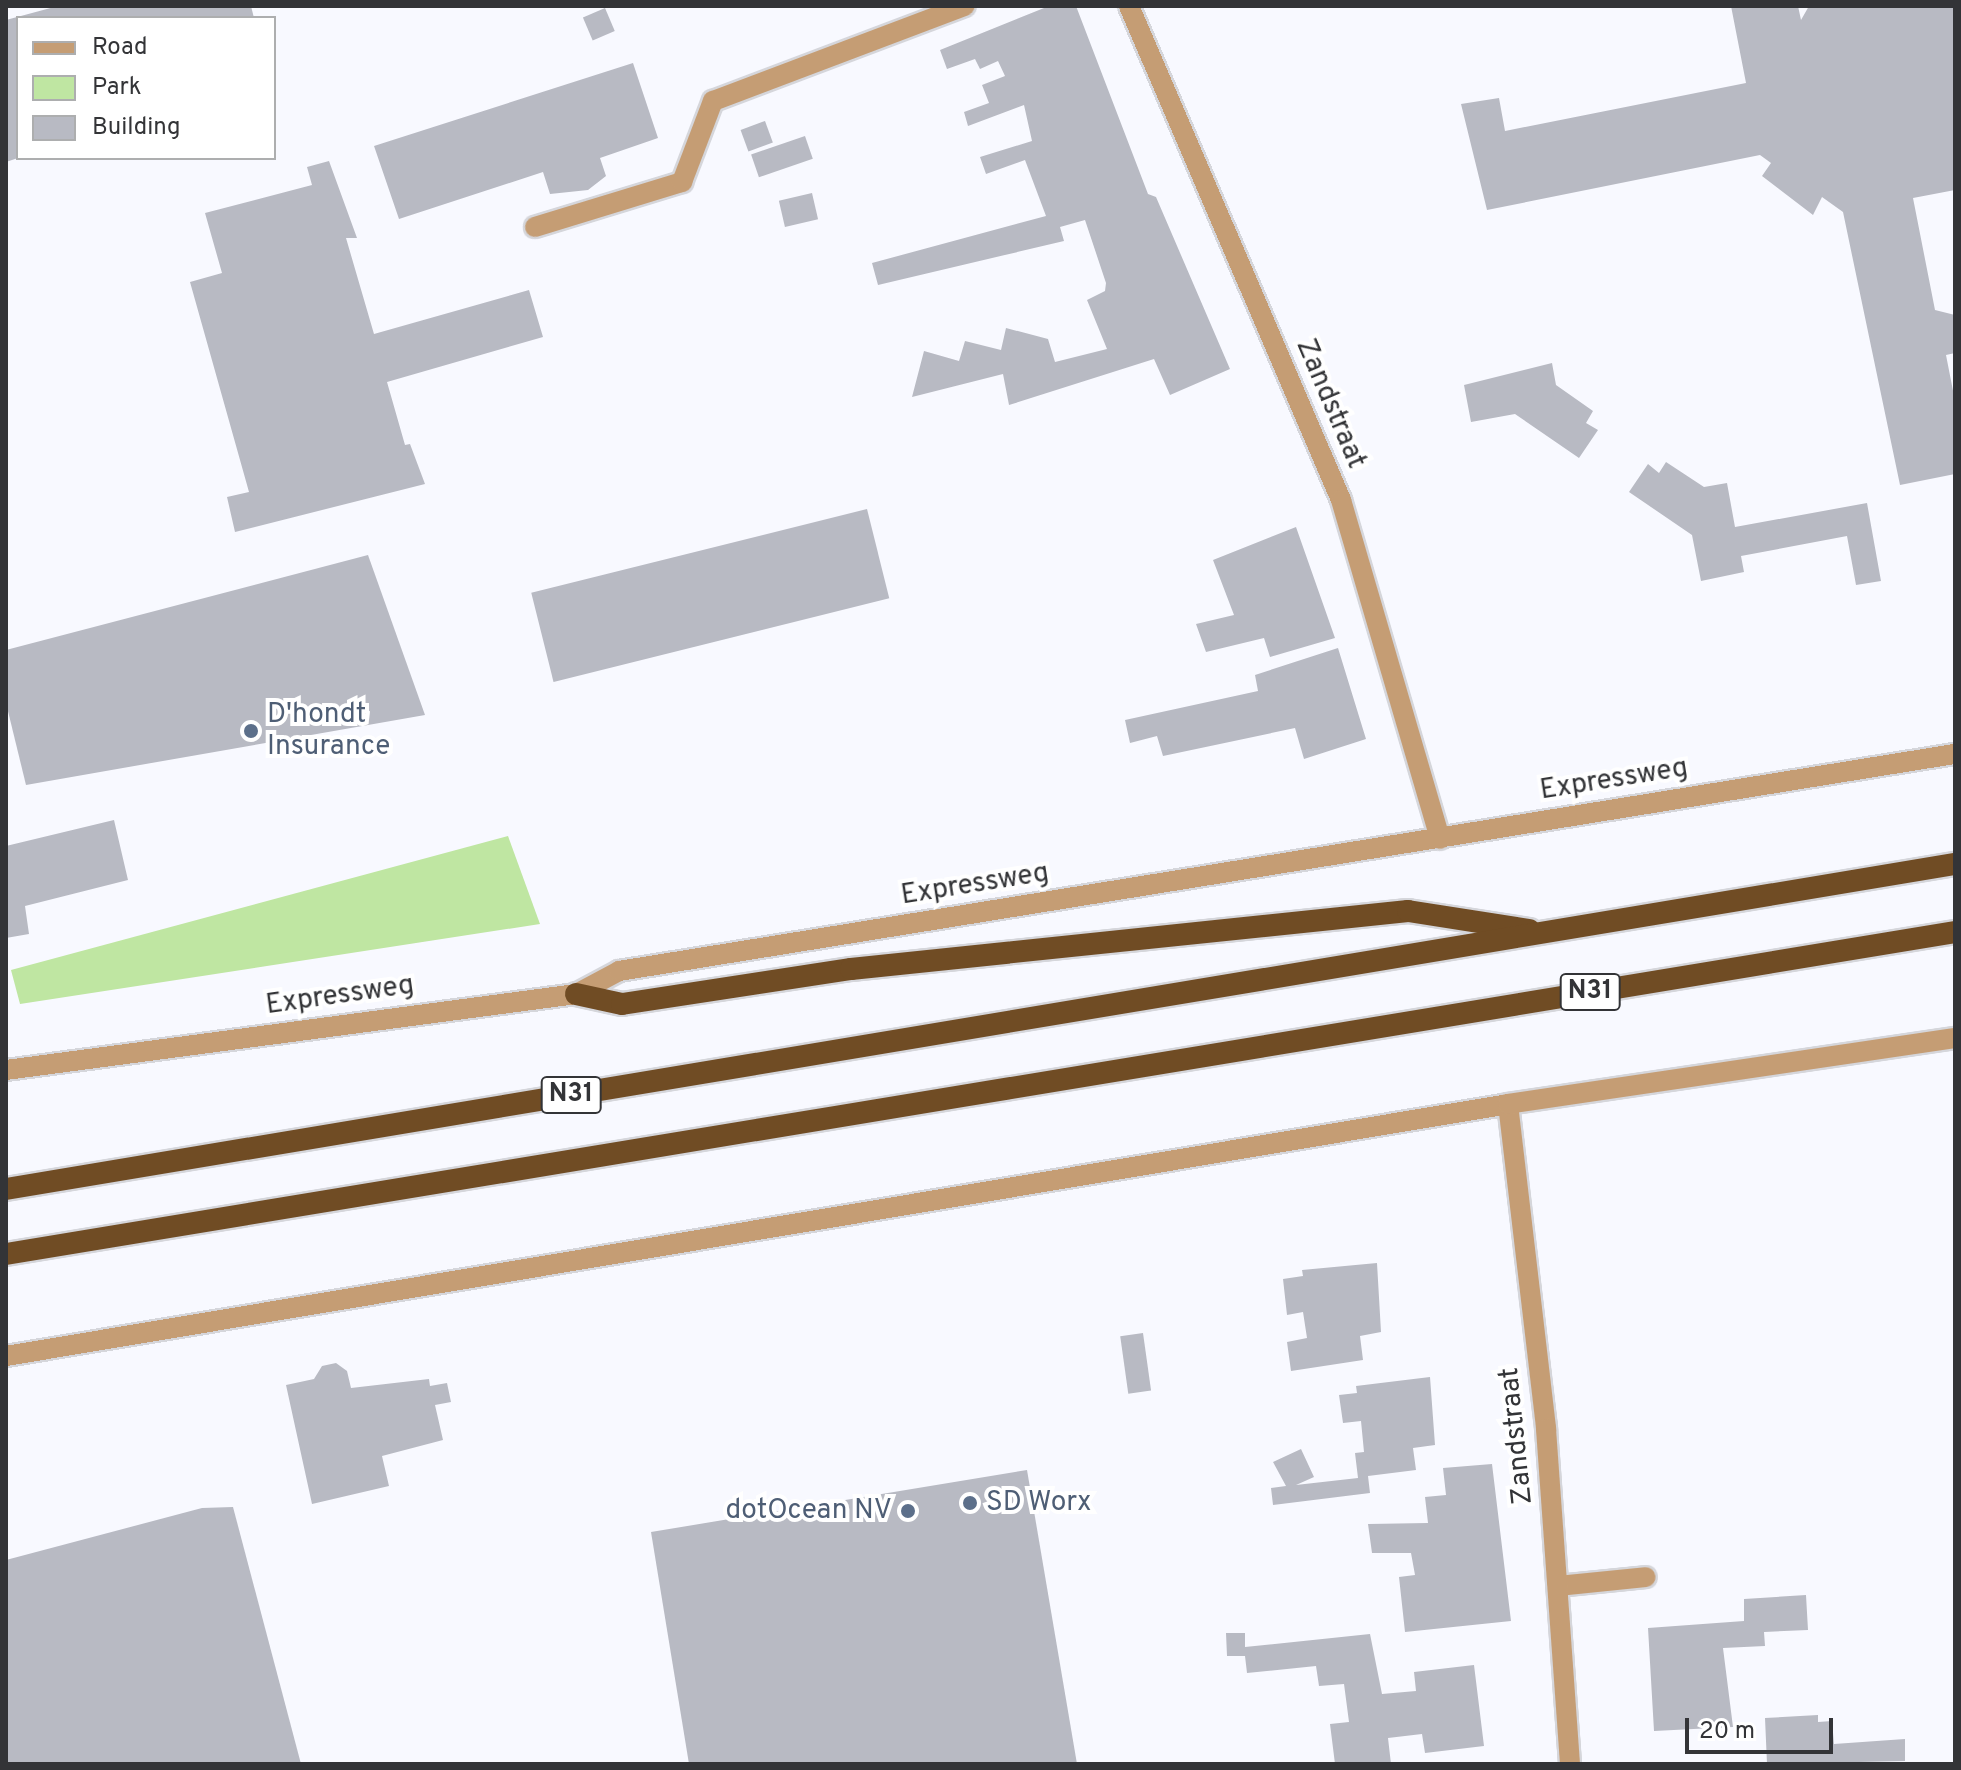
<!DOCTYPE html>
<style>
body{margin:0}
#map{position:relative;width:1961px;height:1770px;overflow:hidden;background:#f8f9ff;font-family:Overpass,sans-serif}
div>[style]{position:absolute}
.green>*{inset:0;background:#bfe6a2}
.building>*{inset:0;background:#b8bac3;transform-origin:0 0}
.roads{filter:drop-shadow(2px 0 #d5d6db) drop-shadow(-2px 0 #d5d6db) drop-shadow(0 2px #d5d6db) drop-shadow(0 -2px #d5d6db)}
.service>*{height:20px;margin:-10px;padding:0 10px;transform-origin:10px;border-radius:10px;background:#c59d74}
.minor>*{height:20px;margin:-10px;padding:0 10px;transform-origin:10px;border-radius:10px;background:#c59d74}
.tertiary>*{height:20px;margin:-10px;padding:0 10px;transform-origin:10px;border-radius:10px;background:#c59d74}
.trunk>*{height:22px;margin:-11px;padding:0 11px;transform-origin:11px;border-radius:11px;background:#704c24}
.dots>*{width:22px;height:22px;translate:-50% -50%;box-sizing:border-box;border:4px solid #fff;border-radius:50%}
span{translate:-50% -50%;white-space:nowrap;text-align:center;line-height:1.15;-webkit-text-stroke:8px #fff;paint-order:stroke}
.shield-label span{padding:2px 6px;background:#fff;border:2px solid;border-radius:6px;-webkit-text-stroke-width:0}
.shield-label{font-size:26px;color:#333437;font-weight:700}
.street-label{font-size:28px;color:#333437}
.service-label{font-size:28px;color:#4e5e75}
.left{translate:0 -50%;text-align:left}
.right{translate:-100% -50%;text-align:right}
.frame{position:absolute;inset:0;border:8px solid #333437;pointer-events:none}
.legend{position:absolute;left:16px;top:16px;width:260px;height:144px;box-sizing:border-box;background:#fff;border:2px solid #adaeaf;margin:0;padding:10px 14px;list-style:none;font-size:24px;color:#333437}
.legend li{display:flex;align-items:center;gap:16px;height:40px}
.legend b{width:40px;border:2px solid #adaeaf}
.scale{position:absolute;left:1685px;top:1718px;width:148px;height:36px;box-sizing:border-box;border:4px solid #333437;border-top:0;padding-left:10px;font-size:24px;line-height:28px;white-space:nowrap;color:#333437;-webkit-text-stroke:6px #fff;paint-order:stroke}
</style>
<div id="map">
<div class="green">
<i style="clip-path:polygon(508px 836px,540px 924px,20px 1004px,11px 970px)"></i>
</div>
<div class="building">
<i style="clip-path:polygon(58px 6px,251px 6px,254px 18px,18px 18px,18px 158px,6px 162px,6px 20px)"></i>
<i style="clip-path:polygon(1049px 6px,1076px 6px,1148px 194px,1156px 197px,1230px 369px,1170px 395px,1154px 359px,1009px 405px,1003px 374px,912px 397px,924px 351px,959px 361px,965px 341px,1001px 350px,1006px 328px,1048px 339px,1055px 362px,1107px 349px,1087px 300px,1105px 291px,1106px 283px,1085px 220px,1060px 227px,1064px 241px,878px 285px,872px 263px,1046px 216px,1025px 160px,986px 174px,980px 157px,1032px 141px,1024px 105px,968px 126px,964px 112px,989px 103px,982px 85px,1005px 76px,998px 61px,980px 69px,975px 59px,947px 69px,940px 50px)"></i>
<i style="clip-path:polygon(1731px 6px,1798px 6px,1801px 20px,1809px 6px,1955px 6px,1955px 190px,1913px 198px,1935px 310px,1955px 315px,1955px 353px,1946px 355px,1955px 401px,1955px 474px,1900px 485px,1843px 212px,1822px 197px,1813px 215px,1762px 176px,1771px 163px,1760px 155px,1487px 210px,1461px 104px,1499px 98px,1505px 131px,1746px 83px)"></i>
<i style="left:605px;top:8px;width:25px;height:24px;rotate:67deg"></i>
<i style="clip-path:polygon(633px 63px,658px 138px,600px 158px,606px 176px,588px 190px,550px 194px,543px 172px,399px 219px,374px 146px)"></i>
<i style="left:765px;top:121px;width:23px;height:26px;rotate:70deg"></i>
<i style="left:805px;top:136px;width:24px;height:57px;rotate:71deg"></i>
<i style="clip-path:polygon(329px 161px,357px 238px,346px 238px,374px 334px,529px 290px,543px 337px,387px 382px,405px 445px,410px 444px,425px 484px,235px 532px,227px 497px,249px 492px,190px 282px,222px 273px,205px 213px,312px 185px,307px 167px)"></i>
<i style="left:812px;top:193px;width:27px;height:34px;rotate:77deg"></i>
<i style="clip-path:polygon(1552px 363px,1556px 385px,1593px 411px,1586px 423px,1598px 430px,1579px 458px,1515px 414px,1471px 422px,1464px 385px)"></i>
<i style="clip-path:polygon(1666px 462px,1704px 487px,1727px 483px,1735px 527px,1867px 503px,1881px 581px,1856px 585px,1847px 536px,1741px 556px,1744px 572px,1701px 581px,1692px 535px,1629px 492px,1648px 464px,1659px 473px)"></i>
<i style="left:867px;top:509px;width:92px;height:346px;rotate:76deg"></i>
<i style="clip-path:polygon(1296px 527px,1335px 638px,1270px 657px,1264px 638px,1206px 652px,1196px 624px,1234px 615px,1213px 560px)"></i>
<i style="clip-path:polygon(368px 555px,425px 715px,26px 785px,6px 703px,6px 650px)"></i>
<i style="clip-path:polygon(1338px 648px,1366px 739px,1304px 759px,1295px 728px,1163px 756px,1157px 736px,1130px 743px,1125px 720px,1258px 691px,1255px 675px)"></i>
<i style="clip-path:polygon(114px 820px,128px 880px,25px 906px,29px 934px,6px 938px,6px 846px)"></i>
<i style="clip-path:polygon(1377px 1263px,1381px 1332px,1360px 1336px,1363px 1360px,1291px 1371px,1287px 1342px,1307px 1338px,1303px 1312px,1287px 1315px,1283px 1279px,1303px 1276px,1302px 1270px)"></i>
<i style="left:1143px;top:1333px;width:58px;height:23px;rotate:82deg"></i>
<i style="clip-path:polygon(336px 1363px,347px 1371px,351px 1388px,429px 1379px,430px 1386px,447px 1383px,451px 1402px,435px 1405px,443px 1440px,382px 1456px,389px 1486px,312px 1504px,286px 1385px,314px 1379px,322px 1366px)"></i>
<i style="clip-path:polygon(1430px 1377px,1435px 1445px,1413px 1448px,1416px 1470px,1368px 1476px,1370px 1493px,1273px 1505px,1271px 1488px,1286px 1486px,1273px 1462px,1301px 1449px,1314px 1477px,1296px 1485px,1358px 1478px,1355px 1453px,1364px 1452px,1361px 1421px,1343px 1423px,1339px 1395px,1357px 1393px,1356px 1386px)"></i>
<i style="clip-path:polygon(1492px 1464px,1511px 1621px,1405px 1632px,1399px 1577px,1415px 1575px,1411px 1553px,1372px 1553px,1368px 1524px,1428px 1523px,1425px 1497px,1446px 1495px,1443px 1468px)"></i>
<i style="clip-path:polygon(1027px 1470px,1077px 1764px,689px 1764px,651px 1532px)"></i>
<i style="clip-path:polygon(233px 1507px,301px 1764px,6px 1764px,6px 1560px,202px 1508px)"></i>
<i style="clip-path:polygon(1806px 1595px,1808px 1630px,1764px 1632px,1765px 1646px,1723px 1648px,1733px 1727px,1654px 1731px,1648px 1628px,1744px 1621px,1744px 1599px)"></i>
<i style="clip-path:polygon(1226px 1633px,1245px 1633px,1245px 1647px,1370px 1634px,1382px 1694px,1416px 1691px,1414px 1672px,1474px 1665px,1484px 1746px,1425px 1753px,1422px 1734px,1388px 1738px,1391px 1764px,1335px 1764px,1330px 1724px,1349px 1722px,1344px 1684px,1319px 1686px,1316px 1666px,1247px 1673px,1245px 1656px,1227px 1656px)"></i>
<i style="clip-path:polygon(1818px 1715px,1818px 1722px,1832px 1721px,1834px 1744px,1905px 1739px,1905px 1761px,1767px 1764px,1765px 1718px)"></i>
</div>
<div class="roads">
<div class="service">
<i style="left:535px;top:227px;width:154px;rotate:-17deg"></i>
<i style="left:682px;top:182px;width:87px;rotate:-69.1deg"></i>
<i style="left:713px;top:101px;width:269px;rotate:-20.7deg"></i>
<i style="left:1558px;top:1586px;width:88px;rotate:-5.8deg"></i>
</div>
<div class="minor">
<i style="left:1129px;top:6px;width:538px;rotate:66.77deg"></i>
<i style="left:1341px;top:500px;width:353px;rotate:73.7deg"></i>
<i style="left:1508px;top:1104px;width:327px;rotate:83.3deg"></i>
<i style="left:1546px;top:1429px;width:336px;rotate:85.9deg"></i>
</div>
<div class="tertiary">
<i style="left:6px;top:1070px;width:575px;rotate:-7.59deg"></i>
<i style="left:576px;top:994px;width:49px;rotate:-28.1deg"></i>
<i style="left:619px;top:971px;width:1354px;rotate:-9.23deg"></i>
<i style="left:6px;top:1356px;width:1523px;rotate:-9.52deg"></i>
<i style="left:1508px;top:1104px;width:452px;rotate:-8.4deg"></i>
</div>
<div class="trunk">
<i style="left:576px;top:994px;width:47px;rotate:12.3deg"></i>
<i style="left:622px;top:1004px;width:232px;rotate:-8.7deg"></i>
<i style="left:851px;top:969px;width:560px;rotate:-5.94deg"></i>
<i style="left:1408px;top:911px;width:123px;rotate:8.9deg"></i>
<i style="left:6px;top:1189px;width:1976px;rotate:-9.47deg"></i>
<i style="left:6px;top:1254px;width:1975px;rotate:-9.38deg"></i>
</div>
</div>
<div class="dots">
<i style="left:251px;top:731px;background:#5c6f8a"></i>
<i style="left:970px;top:1503px;background:#5c6f8a"></i>
<i style="left:908px;top:1511px;background:#5c6f8a"></i>
</div>
<div class="shield-label">
<span style="left:1590px;top:992px">N31</span>
<span style="left:571px;top:1095px">N31</span>
</div>
<div class="street-label">
<span style="left:1330px;top:404px;rotate:67deg">Zandstraat</span>
<span style="left:1614px;top:780px;rotate:-9deg">Expressweg</span>
<span style="left:975px;top:885px;rotate:-9deg">Expressweg</span>
<span style="left:340px;top:996px;rotate:-8deg">Expressweg</span>
<span style="left:1517px;top:1436px;rotate:-96deg">Zandstraat</span>
</div>
<div class="service-label">
<span class="left" style="left:267px;top:731px">D'hondt<br>Insurance</span>
<span class="left" style="left:986px;top:1503px">SD Worx</span>
<span class="right" style="left:892px;top:1511px">dotOcean NV</span>
</div>
<div class="frame"></div>
<ul class="legend">
<li><b style="height:10px;background:#c59d74"></b>Road</li>
<li><b style="height:22px;background:#bfe6a2"></b>Park</li>
<li><b style="height:22px;background:#b8bac3"></b>Building</li>
</ul>
<div class="scale">20 m</div>
</div>
